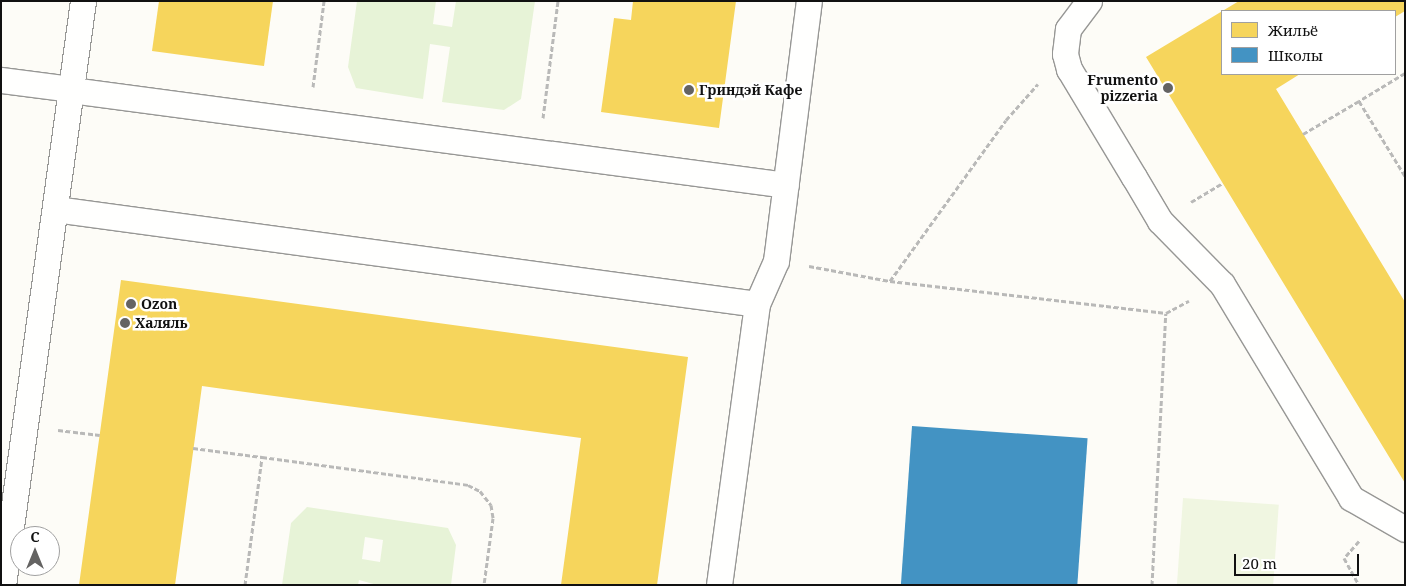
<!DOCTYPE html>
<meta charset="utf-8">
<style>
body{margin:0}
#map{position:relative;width:1406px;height:586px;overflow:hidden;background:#fdfcf7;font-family:"Noto Serif",serif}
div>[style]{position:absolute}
.green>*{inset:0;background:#e7f3d7}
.pitch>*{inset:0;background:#f0f6e1;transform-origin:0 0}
.homes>*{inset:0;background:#f6d55c}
.schools>*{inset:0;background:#4393c3;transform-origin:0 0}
.path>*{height:3px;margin-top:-1.5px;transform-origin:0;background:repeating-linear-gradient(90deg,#b9b9b8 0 5px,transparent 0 7.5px)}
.roads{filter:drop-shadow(1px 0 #979795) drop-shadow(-1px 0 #979795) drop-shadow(0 1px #979795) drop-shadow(0 -1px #979795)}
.lane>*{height:25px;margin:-12.5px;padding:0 12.5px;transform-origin:12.5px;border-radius:12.5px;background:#fffffe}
.dots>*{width:14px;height:14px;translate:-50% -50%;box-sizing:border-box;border:2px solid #fff;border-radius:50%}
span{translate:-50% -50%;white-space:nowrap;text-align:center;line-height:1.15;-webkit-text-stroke:5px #fff;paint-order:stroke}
.poi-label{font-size:14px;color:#111;font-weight:700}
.right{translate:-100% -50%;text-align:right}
.left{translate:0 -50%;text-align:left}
.frame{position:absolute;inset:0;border:2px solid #111;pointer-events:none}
.legend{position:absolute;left:1221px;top:10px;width:175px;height:65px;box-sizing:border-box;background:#fff;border:1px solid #a0a0a0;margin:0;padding:6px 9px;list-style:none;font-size:15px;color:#111}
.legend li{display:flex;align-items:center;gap:10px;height:25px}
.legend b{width:25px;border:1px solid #a0a0a0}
.north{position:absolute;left:10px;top:526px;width:50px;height:50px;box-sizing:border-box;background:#fff;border:1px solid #a0a0a0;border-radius:50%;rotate:0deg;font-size:14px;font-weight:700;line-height:20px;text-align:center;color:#111}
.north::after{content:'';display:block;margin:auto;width:18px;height:22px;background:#646362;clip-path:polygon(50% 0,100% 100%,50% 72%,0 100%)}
.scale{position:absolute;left:1234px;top:554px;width:125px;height:22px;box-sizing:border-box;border:2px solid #111;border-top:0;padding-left:6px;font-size:15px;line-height:18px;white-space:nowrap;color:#111;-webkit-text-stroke:4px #fff;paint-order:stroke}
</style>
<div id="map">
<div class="green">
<i style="clip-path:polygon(357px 1px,436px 1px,433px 24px,452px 27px,456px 1px,535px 1px,521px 99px,504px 110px,442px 102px,450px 47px,430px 44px,423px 99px,356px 88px,348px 67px)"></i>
<i style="clip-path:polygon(evenodd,307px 507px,448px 528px,456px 545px,451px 585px,377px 585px,359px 580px,358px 585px,282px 585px,291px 523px,307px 507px,365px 537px,383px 540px,380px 562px,362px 559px,365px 537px)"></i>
</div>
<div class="pitch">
<i style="left:1183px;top:498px;width:96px;height:87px;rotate:4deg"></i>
</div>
<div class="homes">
<i style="clip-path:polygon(159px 1px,273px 1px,264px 66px,152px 51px)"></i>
<i style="clip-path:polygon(633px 1px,736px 1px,719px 128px,601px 112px,614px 18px,631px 20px)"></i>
<i style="clip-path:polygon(1239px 1px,1405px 1px,1405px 11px,1395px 17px,1395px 11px,1222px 11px,1222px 74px,1300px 74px,1276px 89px,1405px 302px,1405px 483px,1146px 57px)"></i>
<i style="clip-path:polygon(121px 280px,688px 357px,657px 585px,561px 585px,581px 438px,202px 386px,175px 585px,79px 585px)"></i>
</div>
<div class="schools">
<i style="left:912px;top:426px;width:176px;height:159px;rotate:4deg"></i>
</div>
<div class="path">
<i style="left:1405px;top:73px;width:54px;rotate:148.7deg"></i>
<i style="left:1359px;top:101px;width:88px;rotate:58.5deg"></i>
<i style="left:313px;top:87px;width:87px;rotate:-82.7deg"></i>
<i style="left:543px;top:118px;width:118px;rotate:-82.7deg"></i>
<i style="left:1303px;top:134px;width:65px;rotate:-30.5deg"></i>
<i style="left:1191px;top:202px;width:37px;rotate:-31deg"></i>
<i style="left:809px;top:266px;width:82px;rotate:10.5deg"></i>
<i style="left:890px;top:281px;width:278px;rotate:6.6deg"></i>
<i style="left:1166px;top:313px;width:26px;rotate:-28deg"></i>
<i style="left:890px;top:281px;width:198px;rotate:-54.2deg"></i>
<i style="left:1006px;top:120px;width:48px;rotate:-48.4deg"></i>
<i style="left:58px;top:430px;width:42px;rotate:6.8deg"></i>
<i style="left:193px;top:448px;width:70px;rotate:7.4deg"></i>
<i style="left:1359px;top:541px;width:23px;rotate:131deg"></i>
<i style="left:1344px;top:558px;width:31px;rotate:61deg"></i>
<i style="left:245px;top:585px;width:129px;rotate:-82.4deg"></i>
<i style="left:262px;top:457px;width:208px;rotate:7.7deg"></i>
<i style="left:468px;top:485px;width:13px;rotate:27deg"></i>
<i style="left:480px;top:491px;width:18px;rotate:52deg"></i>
<i style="left:491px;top:505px;width:13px;rotate:81deg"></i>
<i style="left:493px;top:518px;width:68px;rotate:97.7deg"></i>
<i style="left:1152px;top:585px;width:272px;rotate:-87.1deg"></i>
</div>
<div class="roads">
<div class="lane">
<i style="left:1089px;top:1px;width:35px;rotate:127deg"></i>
<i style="left:1068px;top:29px;width:25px;rotate:97deg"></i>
<i style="left:1065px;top:54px;width:16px;rotate:75deg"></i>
<i style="left:1069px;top:69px;width:126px;rotate:59deg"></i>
<i style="left:1134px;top:177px;width:51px;rotate:59.4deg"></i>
<i style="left:1160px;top:221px;width:88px;rotate:45.5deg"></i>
<i style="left:1222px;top:284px;width:250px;rotate:58.9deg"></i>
<i style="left:1351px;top:498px;width:62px;rotate:29.9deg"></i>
<i style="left:1px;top:80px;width:71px;rotate:7.3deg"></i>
<i style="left:71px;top:90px;width:721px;rotate:7.57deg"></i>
<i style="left:55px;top:209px;width:708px;rotate:7.71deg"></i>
<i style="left:3px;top:585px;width:589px;rotate:-82.2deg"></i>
<i style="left:719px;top:585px;width:284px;rotate:-82.3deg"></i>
<i style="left:757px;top:304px;width:47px;rotate:-66.2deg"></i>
<i style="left:776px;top:261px;width:262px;rotate:-82.8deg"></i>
</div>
</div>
<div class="dots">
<i style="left:1168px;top:88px;background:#646362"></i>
<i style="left:689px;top:90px;background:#646362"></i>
<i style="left:131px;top:304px;background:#646362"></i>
<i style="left:125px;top:323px;background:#646362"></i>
</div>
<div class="poi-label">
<span class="right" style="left:1158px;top:88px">Frumento<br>pizzeria</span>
<span class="left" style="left:699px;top:90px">Гриндэй Кафе</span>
<span class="left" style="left:141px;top:304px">Ozon</span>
<span class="left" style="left:135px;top:323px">Халяль</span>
</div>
<div class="frame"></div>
<ul class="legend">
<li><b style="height:14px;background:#f6d55c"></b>Жильё</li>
<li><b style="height:14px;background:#4393c3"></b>Школы</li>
</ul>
<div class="north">С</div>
<div class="scale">20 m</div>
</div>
